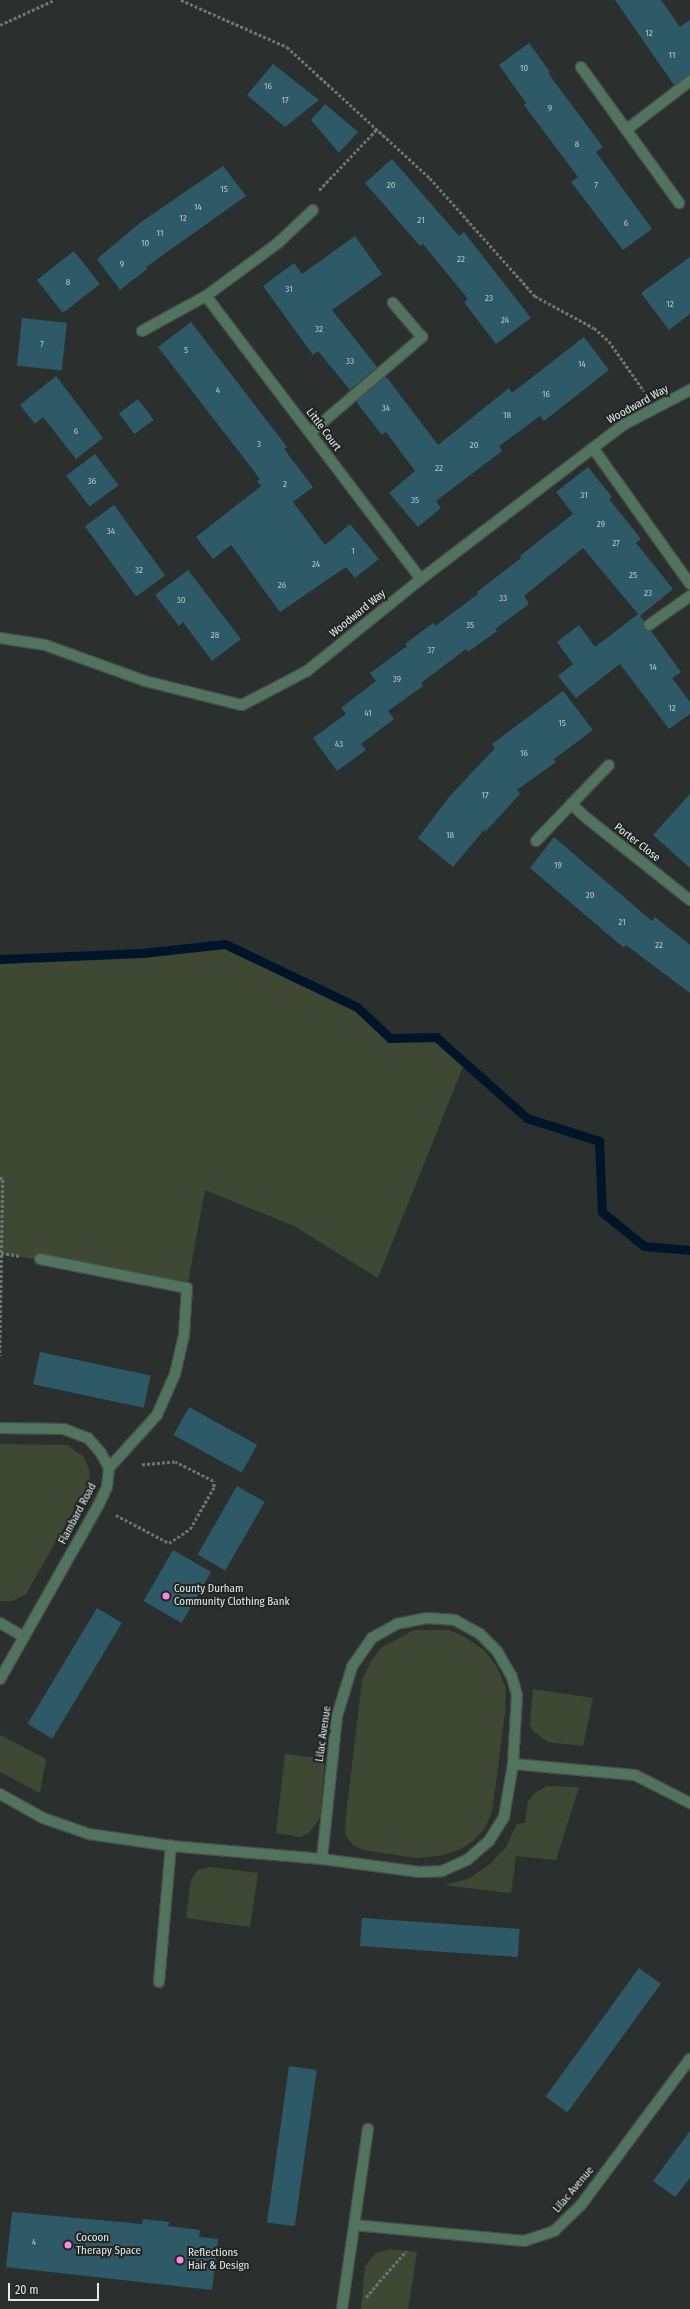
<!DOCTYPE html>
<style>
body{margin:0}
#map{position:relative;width:690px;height:2309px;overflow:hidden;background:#2b302f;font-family:"Fira Sans Condensed",sans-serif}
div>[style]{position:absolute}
.green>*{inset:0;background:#3f4832}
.stream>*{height:9px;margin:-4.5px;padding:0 4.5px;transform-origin:4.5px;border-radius:4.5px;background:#00152a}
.building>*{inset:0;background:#2d5a66;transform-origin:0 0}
.path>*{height:2.5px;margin-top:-1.25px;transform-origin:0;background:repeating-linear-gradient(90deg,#707474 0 3px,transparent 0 5px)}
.roads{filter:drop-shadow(1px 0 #494e4d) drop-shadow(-1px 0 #494e4d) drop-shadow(0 1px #494e4d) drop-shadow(0 -1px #494e4d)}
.service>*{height:10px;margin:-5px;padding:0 5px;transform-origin:5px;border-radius:5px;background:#52745e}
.minor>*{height:10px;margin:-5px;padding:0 5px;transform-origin:5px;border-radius:5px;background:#52745e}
.dots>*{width:11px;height:11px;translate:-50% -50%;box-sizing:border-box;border:2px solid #212625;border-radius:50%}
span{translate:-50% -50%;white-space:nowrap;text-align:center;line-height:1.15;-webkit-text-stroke:4px #212625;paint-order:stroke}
.number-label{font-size:9px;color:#b8c5c8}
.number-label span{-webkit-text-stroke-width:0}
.street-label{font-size:11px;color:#e6e9e9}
.poi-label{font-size:11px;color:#e6e9e9}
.left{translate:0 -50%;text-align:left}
.scale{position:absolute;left:8px;top:2283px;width:91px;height:18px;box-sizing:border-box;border:2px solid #e6e9e9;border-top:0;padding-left:5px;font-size:12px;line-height:14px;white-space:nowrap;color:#e6e9e9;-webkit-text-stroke:3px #212625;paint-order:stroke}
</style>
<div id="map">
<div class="green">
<i style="clip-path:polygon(225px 944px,357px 1007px,390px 1038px,436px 1037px,465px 1062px,378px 1278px,294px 1226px,205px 1190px,187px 1288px,0 1253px,0 959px,142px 953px)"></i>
<i style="clip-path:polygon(0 1444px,67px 1445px,83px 1456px,89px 1469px,90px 1482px,26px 1594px,12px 1601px,0 1601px)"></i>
<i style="clip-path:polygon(414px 1630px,449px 1630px,465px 1637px,484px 1650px,497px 1667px,506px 1688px,505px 1713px,492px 1812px,485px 1828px,472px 1842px,459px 1850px,439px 1856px,415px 1858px,363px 1850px,353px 1845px,346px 1836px,345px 1825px,362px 1680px,370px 1663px,381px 1648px)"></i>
<i style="clip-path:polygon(533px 1689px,593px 1698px,583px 1746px,548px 1742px,533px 1731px,530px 1725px)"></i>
<i style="clip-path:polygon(0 1735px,46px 1759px,40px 1793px,0 1772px)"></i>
<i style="clip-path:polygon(285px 1754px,325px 1759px,320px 1818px,309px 1833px,300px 1837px,276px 1833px)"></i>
<i style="clip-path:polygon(547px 1786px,579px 1787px,556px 1860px,516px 1856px,511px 1893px,444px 1885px,468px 1879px,489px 1865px,506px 1847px,517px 1824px,525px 1823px,528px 1801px,536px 1792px)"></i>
<i style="clip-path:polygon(210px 1867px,258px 1873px,250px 1927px,186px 1918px,191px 1880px,198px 1870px)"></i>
<i style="clip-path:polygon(389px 2249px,417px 2252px,408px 2309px,361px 2309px,365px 2266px,376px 2253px)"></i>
</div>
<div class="stream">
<i style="left:0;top:959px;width:142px;rotate:-2.4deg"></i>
<i style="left:142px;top:953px;width:83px;rotate:-6.2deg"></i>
<i style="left:225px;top:944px;width:146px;rotate:25.5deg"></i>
<i style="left:357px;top:1007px;width:45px;rotate:43.2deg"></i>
<i style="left:390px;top:1038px;width:46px;rotate:-1.2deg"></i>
<i style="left:436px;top:1037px;width:122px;rotate:41.7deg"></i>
<i style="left:527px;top:1118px;width:76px;rotate:17.7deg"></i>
<i style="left:599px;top:1141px;width:71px;rotate:87.6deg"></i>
<i style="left:602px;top:1212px;width:54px;rotate:39deg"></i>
<i style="left:644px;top:1246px;width:46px;rotate:5deg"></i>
</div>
<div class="building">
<i style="clip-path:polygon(615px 0,661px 0,680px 27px,690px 20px,690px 75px,674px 85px)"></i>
<i style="clip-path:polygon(529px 43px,550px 72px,548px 73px,603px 147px,596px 152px,652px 229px,623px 250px,571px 182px,578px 177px,524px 105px,526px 103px,499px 65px)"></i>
<i style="clip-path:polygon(273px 64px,319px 100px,285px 127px,247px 95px)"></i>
<i style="clip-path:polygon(325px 104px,358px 132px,339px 153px,311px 120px)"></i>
<i style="clip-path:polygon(392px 159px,459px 236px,464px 232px,531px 318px,496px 344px,464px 302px,468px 299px,423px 244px,420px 246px,365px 183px)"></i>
<i style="clip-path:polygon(223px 166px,246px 196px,146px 267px,147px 269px,120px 290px,97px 259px,141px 222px)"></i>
<i style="clip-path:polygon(355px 236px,382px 274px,332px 310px,377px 367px,350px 390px,318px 351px,313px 355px,263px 286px,294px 263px,302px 274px)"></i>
<i style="left:74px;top:251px;width:42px;height:47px;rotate:52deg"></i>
<i style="clip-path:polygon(690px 257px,690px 314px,669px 330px,641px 293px)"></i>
<i style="left:22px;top:318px;width:45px;height:48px;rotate:6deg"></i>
<i style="clip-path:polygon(191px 322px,287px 447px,284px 449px,313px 487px,293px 502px,325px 545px,350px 524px,379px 559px,355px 578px,346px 567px,280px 612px,231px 545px,213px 559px,196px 537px,261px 486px,257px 481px,260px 479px,158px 347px)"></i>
<i style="clip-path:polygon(584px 337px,609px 370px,544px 421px,540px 416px,499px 446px,502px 451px,436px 501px,441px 508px,418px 527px,389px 493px,415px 471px,386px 432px,382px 435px,357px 403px,358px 400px,385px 377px,388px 379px,438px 445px,509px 388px,512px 393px)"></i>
<i style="clip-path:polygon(56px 376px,103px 438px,76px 459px,43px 417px,35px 424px,20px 405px)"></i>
<i style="left:138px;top:399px;width:26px;height:24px;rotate:53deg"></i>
<i style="left:95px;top:454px;width:39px;height:36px;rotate:53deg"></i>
<i style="clip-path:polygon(588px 467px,612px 497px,609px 499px,641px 539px,636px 543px,673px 589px,640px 616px,644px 621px,644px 629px,651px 631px,681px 672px,672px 678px,690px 702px,690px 714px,669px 729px,620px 664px,576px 698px,558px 676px,573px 664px,557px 642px,579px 625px,595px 647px,638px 614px,583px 548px,524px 596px,529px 604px,495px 629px,497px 631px,468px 652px,466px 649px,421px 683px,423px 686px,388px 711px,394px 719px,361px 744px,366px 750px,337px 771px,313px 738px,346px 714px,341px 708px,376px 681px,370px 673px,407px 646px,405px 644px,433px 623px,435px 626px,478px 594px,477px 592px,521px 558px,520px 556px,573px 514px,556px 492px)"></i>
<i style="left:114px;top:505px;width:87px;height:36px;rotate:54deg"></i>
<i style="clip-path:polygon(188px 570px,241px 639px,212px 661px,183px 622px,179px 626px,155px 595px)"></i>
<i style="clip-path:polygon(563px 691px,593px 730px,554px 759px,556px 762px,517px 790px,520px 794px,486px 831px,484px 830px,453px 867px,418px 838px,449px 797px,495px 748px,492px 744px)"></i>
<i style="clip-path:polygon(690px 794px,690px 868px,653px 835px)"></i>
<i style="clip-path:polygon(554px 837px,652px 921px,655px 917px,690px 945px,690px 993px,626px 945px,624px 948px,530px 868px)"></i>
<i style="left:40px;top:1352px;width:113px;height:33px;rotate:12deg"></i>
<i style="left:189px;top:1407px;width:78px;height:32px;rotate:29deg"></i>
<i style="left:237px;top:1486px;width:32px;height:79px;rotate:30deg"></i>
<i style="left:173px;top:1550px;width:44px;height:59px;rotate:30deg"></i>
<i style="left:97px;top:1608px;width:29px;height:135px;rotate:31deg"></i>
<i style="left:362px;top:1918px;width:158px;height:28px;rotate:4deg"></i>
<i style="left:639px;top:1968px;width:27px;height:159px;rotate:36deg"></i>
<i style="left:289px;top:2066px;width:28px;height:158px;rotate:8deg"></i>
<i style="clip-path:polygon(690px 2131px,690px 2178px,675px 2197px,653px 2181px)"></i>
<i style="clip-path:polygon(12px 2212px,142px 2224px,143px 2219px,169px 2222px,168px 2226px,200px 2230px,199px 2237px,218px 2239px,212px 2290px,6px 2267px)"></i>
</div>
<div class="path">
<i style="left:181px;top:0;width:116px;rotate:23.9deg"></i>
<i style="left:287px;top:47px;width:194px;rotate:42.5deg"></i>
<i style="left:430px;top:178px;width:158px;rotate:48.3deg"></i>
<i style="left:535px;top:296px;width:67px;rotate:28.5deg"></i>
<i style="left:594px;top:328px;width:20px;rotate:41deg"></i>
<i style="left:609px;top:341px;width:61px;rotate:55deg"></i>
<i style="left:0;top:25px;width:60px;rotate:-24.8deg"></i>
<i style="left:319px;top:190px;width:83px;rotate:-46.5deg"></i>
<i style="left:0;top:1177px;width:4px;rotate:45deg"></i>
<i style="left:3px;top:1180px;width:176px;rotate:91deg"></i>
<i style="left:1px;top:1253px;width:19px;rotate:9deg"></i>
<i style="left:116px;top:1515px;width:60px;rotate:27.8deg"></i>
<i style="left:169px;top:1543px;width:25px;rotate:-34deg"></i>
<i style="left:190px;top:1529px;width:48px;rotate:-60.3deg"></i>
<i style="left:214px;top:1487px;width:6px;rotate:-99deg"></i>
<i style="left:213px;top:1481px;width:42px;rotate:-153.4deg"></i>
<i style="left:175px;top:1462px;width:35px;rotate:175deg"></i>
<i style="left:366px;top:2297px;width:61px;rotate:-49deg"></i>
</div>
<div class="roads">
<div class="service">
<i style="left:310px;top:433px;width:148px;rotate:-40.6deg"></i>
<i style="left:422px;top:337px;width:45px;rotate:-130.5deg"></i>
<i style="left:593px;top:448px;width:167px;rotate:54.5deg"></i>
<i style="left:649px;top:625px;width:50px;rotate:-35.3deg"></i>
<i style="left:40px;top:1259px;width:150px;rotate:11.2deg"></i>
<i style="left:187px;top:1288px;width:47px;rotate:93.7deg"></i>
<i style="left:184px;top:1335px;width:40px;rotate:103deg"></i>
<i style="left:175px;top:1374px;width:45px;rotate:113.7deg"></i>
<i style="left:157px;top:1415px;width:72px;rotate:132.2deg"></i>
</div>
<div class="minor">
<i style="left:581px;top:67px;width:168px;rotate:54.2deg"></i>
<i style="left:626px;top:130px;width:81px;rotate:-37.4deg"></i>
<i style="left:206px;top:296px;width:355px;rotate:52.8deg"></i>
<i style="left:142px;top:331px;width:73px;rotate:-28.7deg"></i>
<i style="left:206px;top:296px;width:89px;rotate:-36.4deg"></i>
<i style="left:278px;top:243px;width:48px;rotate:-43.3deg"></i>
<i style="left:0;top:638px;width:46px;rotate:8.8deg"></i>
<i style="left:45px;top:645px;width:106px;rotate:19.8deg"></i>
<i style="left:145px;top:681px;width:100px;rotate:13.9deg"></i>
<i style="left:242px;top:705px;width:73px;rotate:-27.6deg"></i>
<i style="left:307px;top:671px;width:146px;rotate:-38.9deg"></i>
<i style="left:421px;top:579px;width:254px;rotate:-37.3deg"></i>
<i style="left:623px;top:425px;width:76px;rotate:-27.6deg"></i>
<i style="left:571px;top:804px;width:24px;rotate:42deg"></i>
<i style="left:589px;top:820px;width:129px;rotate:38.4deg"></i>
<i style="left:536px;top:841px;width:105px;rotate:-46.2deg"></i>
<i style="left:0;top:1428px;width:64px;rotate:0.9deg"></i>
<i style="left:64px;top:1429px;width:26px;rotate:21deg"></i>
<i style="left:88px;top:1438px;width:20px;rotate:49deg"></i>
<i style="left:101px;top:1453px;width:17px;rotate:62deg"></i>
<i style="left:109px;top:1468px;width:19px;rotate:96deg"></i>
<i style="left:107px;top:1487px;width:21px;rotate:115deg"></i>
<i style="left:98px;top:1506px;width:199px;rotate:119.5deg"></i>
<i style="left:0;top:1623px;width:28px;rotate:30deg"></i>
<i style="left:513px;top:1764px;width:122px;rotate:5.2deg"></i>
<i style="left:635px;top:1775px;width:62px;rotate:27deg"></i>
<i style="left:0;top:1794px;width:49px;rotate:29.2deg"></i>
<i style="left:43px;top:1818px;width:49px;rotate:19.2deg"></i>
<i style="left:89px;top:1834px;width:83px;rotate:8.3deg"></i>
<i style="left:171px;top:1846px;width:152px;rotate:4.9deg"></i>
<i style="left:322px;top:1859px;width:98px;rotate:7.6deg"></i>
<i style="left:419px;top:1872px;width:23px;rotate:-2deg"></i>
<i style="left:442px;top:1871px;width:27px;rotate:-24deg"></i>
<i style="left:467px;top:1860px;width:29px;rotate:-41deg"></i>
<i style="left:489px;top:1841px;width:28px;rotate:-58deg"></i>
<i style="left:504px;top:1817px;width:54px;rotate:-80.4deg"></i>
<i style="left:513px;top:1764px;width:69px;rotate:-86.7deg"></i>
<i style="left:517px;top:1695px;width:19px;rotate:-106deg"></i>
<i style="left:512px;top:1677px;width:30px;rotate:-120deg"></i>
<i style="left:497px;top:1651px;width:24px;rotate:-135deg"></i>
<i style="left:480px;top:1634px;width:29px;rotate:-151deg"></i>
<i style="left:455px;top:1620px;width:28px;rotate:-176deg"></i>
<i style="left:427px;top:1618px;width:31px;rotate:169deg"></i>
<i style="left:397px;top:1624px;width:29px;rotate:151deg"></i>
<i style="left:372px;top:1638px;width:35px;rotate:125deg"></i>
<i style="left:352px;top:1667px;width:51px;rotate:107deg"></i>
<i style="left:337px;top:1716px;width:144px;rotate:96deg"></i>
<i style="left:159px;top:1982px;width:137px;rotate:-85deg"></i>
<i style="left:354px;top:2225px;width:171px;rotate:5.4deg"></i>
<i style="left:524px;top:2241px;width:32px;rotate:-18deg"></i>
<i style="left:554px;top:2231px;width:37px;rotate:-44deg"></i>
<i style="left:581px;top:2205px;width:182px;rotate:-53.3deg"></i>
<i style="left:342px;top:2309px;width:182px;rotate:-81.8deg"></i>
</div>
</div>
<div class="dots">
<i style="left:166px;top:1596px;background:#fc86e3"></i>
<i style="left:68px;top:2245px;background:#fc86e3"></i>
<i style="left:180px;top:2260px;background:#fc86e3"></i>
</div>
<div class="number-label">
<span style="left:649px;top:33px">12</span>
<span style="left:672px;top:55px">11</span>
<span style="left:524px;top:68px">10</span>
<span style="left:268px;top:86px">16</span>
<span style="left:285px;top:100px">17</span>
<span style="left:550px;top:108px">9</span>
<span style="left:577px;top:144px">8</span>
<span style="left:391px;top:185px">20</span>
<span style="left:596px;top:185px">7</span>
<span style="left:224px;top:189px">15</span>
<span style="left:198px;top:207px">14</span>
<span style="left:183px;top:218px">12</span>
<span style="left:421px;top:220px">21</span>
<span style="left:626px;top:223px">6</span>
<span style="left:160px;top:233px">11</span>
<span style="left:145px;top:243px">10</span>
<span style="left:461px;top:259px">22</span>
<span style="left:122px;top:264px">9</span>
<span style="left:68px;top:282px">8</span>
<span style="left:289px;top:289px">31</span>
<span style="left:489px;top:298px">23</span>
<span style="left:670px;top:304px">12</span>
<span style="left:505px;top:320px">24</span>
<span style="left:319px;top:329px">32</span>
<span style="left:42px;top:344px">7</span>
<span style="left:186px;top:350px">5</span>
<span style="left:350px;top:361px">33</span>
<span style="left:582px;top:364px">14</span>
<span style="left:218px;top:390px">4</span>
<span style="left:546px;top:394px">16</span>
<span style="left:386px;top:408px">34</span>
<span style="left:507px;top:415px">18</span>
<span style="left:76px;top:431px">6</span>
<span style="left:259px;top:444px">3</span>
<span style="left:474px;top:445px">20</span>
<span style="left:439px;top:468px">22</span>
<span style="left:92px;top:481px">36</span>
<span style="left:285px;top:484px">2</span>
<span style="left:584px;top:495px">31</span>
<span style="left:415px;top:500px">35</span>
<span style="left:601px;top:524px">29</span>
<span style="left:111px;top:531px">34</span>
<span style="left:616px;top:543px">27</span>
<span style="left:353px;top:551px">1</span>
<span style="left:316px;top:564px">24</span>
<span style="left:139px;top:570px">32</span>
<span style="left:633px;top:575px">25</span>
<span style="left:282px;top:585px">26</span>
<span style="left:648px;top:593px">23</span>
<span style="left:503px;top:598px">33</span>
<span style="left:181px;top:600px">30</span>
<span style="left:470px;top:625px">35</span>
<span style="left:215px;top:635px">28</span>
<span style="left:431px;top:650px">37</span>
<span style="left:653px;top:667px">14</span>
<span style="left:397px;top:679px">39</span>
<span style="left:672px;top:708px">12</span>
<span style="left:368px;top:713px">41</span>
<span style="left:562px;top:723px">15</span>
<span style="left:339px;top:744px">43</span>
<span style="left:524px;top:753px">16</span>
<span style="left:485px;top:795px">17</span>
<span style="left:450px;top:835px">18</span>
<span style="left:558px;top:865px">19</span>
<span style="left:590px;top:895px">20</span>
<span style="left:622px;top:922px">21</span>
<span style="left:659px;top:945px">22</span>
<span style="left:34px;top:2242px">4</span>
</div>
<div class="street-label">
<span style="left:638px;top:405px;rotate:-29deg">Woodward Way</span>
<span style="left:323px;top:430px;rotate:53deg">Little Court</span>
<span style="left:358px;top:614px;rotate:-39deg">Woodward Way</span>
<span style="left:637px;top:843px;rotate:38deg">Porter Close</span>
<span style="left:78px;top:1514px;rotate:-62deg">Flambard Road</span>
<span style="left:324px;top:1734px;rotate:-82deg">Lilac Avenue</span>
<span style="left:574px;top:2190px;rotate:-50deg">Lilac Avenue</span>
</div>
<div class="poi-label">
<span class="left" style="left:174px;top:1596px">County Durham<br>Community Clothing Bank</span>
<span class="left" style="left:76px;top:2245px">Cocoon<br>Therapy Space</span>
<span class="left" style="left:188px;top:2260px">Reflections<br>Hair &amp; Design</span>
</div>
<div class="scale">20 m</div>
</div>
